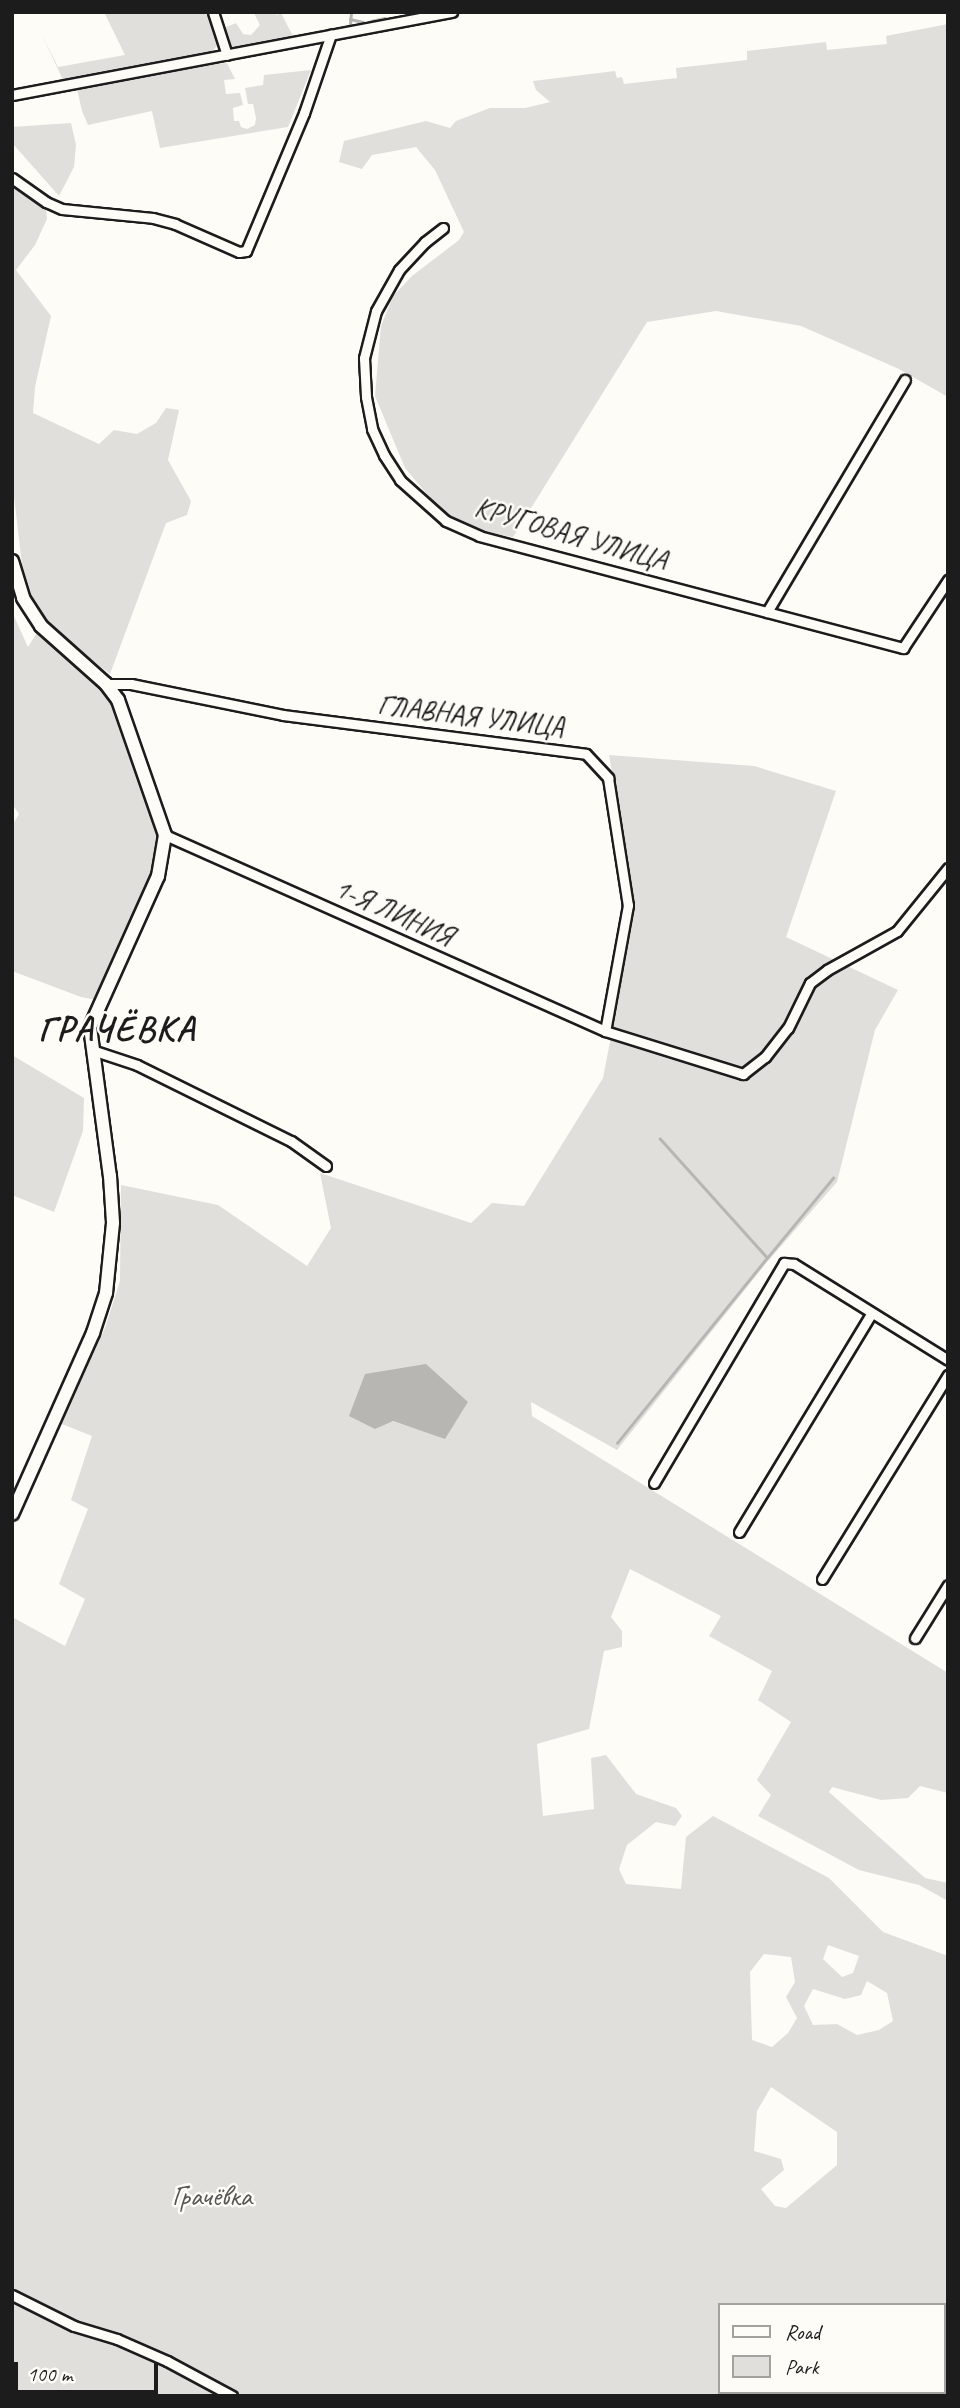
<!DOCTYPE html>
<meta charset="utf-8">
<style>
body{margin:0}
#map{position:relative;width:960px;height:2408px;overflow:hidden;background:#fdfcf7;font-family:Caveat,sans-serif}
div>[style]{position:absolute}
.green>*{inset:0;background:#e0dfdb}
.water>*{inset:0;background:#b7b6b2}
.stream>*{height:2.5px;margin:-1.25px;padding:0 1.25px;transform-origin:1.25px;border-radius:1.25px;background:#b7b6b2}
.roads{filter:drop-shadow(2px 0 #1c1c1c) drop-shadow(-2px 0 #1c1c1c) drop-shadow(0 2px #1c1c1c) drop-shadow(0 -2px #1c1c1c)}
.street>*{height:9px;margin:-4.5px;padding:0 4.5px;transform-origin:4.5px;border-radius:4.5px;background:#fdfcf7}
.secondary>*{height:12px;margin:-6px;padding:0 6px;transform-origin:6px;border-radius:6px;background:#fdfcf7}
span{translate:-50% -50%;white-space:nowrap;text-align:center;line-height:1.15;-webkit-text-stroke:5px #fdfcf7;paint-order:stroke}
.street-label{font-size:28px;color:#1c1c1c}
.park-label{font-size:28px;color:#575655}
.district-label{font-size:35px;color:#1c1c1c;font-weight:700;letter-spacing:2px}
.frame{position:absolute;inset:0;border:14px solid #1c1c1c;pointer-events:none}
.legend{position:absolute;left:718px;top:2303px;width:228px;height:91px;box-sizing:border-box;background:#fdfcf7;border:2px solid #a3a29f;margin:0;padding:9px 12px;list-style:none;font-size:21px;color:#1c1c1c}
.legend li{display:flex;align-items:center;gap:14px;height:35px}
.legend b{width:35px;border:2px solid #a3a29f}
.scale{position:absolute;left:14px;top:2362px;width:144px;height:32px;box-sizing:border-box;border:4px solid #1c1c1c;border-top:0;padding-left:9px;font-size:21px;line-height:24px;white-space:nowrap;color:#1c1c1c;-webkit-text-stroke:5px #fdfcf7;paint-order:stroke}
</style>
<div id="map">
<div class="green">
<i style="clip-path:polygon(104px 12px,210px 12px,219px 44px,209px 54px,64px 82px,41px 33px,58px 67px,125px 55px)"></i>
<i style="clip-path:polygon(274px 12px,276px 15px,281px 13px,294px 38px,231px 48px,224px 28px,236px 23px,243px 34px,251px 35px,260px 25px,254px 13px)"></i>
<i style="clip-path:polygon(948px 24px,948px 397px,899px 369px,801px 326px,716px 311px,647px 322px,513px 537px,478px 531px,442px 512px,405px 468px,375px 396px,381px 326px,393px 296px,412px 276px,459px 240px,464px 232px,435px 170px,416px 147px,372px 155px,362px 169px,339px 162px,344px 141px,426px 121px,450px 128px,456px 121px,490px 108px,525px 108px,550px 102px,536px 90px,533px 81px,615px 71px,617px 78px,622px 77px,624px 84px,677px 78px,676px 68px,747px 60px,747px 51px,826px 42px,827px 50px,887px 44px,886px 36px)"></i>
<i style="clip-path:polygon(227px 63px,235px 79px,224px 80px,226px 94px,240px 93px,243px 105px,233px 108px,234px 121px,239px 121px,241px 127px,247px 129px,255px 125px,256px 118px,253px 104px,248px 104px,245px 88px,263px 85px,264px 75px,311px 70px,288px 127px,160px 148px,152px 111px,88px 125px,82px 111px,77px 89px,179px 68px)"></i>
<i style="clip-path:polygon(71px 123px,76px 145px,74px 167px,59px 196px,13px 144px,12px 127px)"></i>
<i style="clip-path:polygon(12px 187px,46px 209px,47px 219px,35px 245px,16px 270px,51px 316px,35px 387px,33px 413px,99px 444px,114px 430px,137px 434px,156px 423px,166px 408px,179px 410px,168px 460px,191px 501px,187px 515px,166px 523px,110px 674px,52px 630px,24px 582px,12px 479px)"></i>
<i style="clip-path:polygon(12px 612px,28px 647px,41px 626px,106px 684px,165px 835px,102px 1001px,81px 997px,12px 971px,12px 826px,19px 814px,12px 804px)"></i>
<i style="clip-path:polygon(evenodd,609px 755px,754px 766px,836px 791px,786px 937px,898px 990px,875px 1030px,837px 1182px,767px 1262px,617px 1450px,531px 1402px,532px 1416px,948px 1673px,948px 1793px,920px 1786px,908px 1798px,881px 1800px,832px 1787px,829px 1792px,925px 1878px,948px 1883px,948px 1901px,919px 1885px,859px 1870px,758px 1816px,771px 1795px,757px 1780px,791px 1722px,758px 1700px,772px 1671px,709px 1636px,721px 1616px,630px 1569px,611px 1617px,622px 1631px,622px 1647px,604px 1651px,589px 1729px,537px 1744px,543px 1816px,594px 1809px,591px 1758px,606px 1755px,636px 1794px,676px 1808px,682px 1816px,675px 1826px,656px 1822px,627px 1845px,619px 1869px,626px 1884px,681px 1889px,686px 1837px,713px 1816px,829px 1878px,883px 1932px,948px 1956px,948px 2360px,944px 2358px,944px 2305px,720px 2305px,720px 2392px,889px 2392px,888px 2396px,12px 2396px,12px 1617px,65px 1646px,85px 1599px,59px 1584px,88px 1509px,71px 1500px,92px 1436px,62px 1424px,105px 1328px,120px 1281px,121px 1185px,218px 1205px,307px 1266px,331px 1228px,320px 1173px,471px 1223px,492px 1203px,524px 1206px,603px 1078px,614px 1021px,635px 906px,609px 755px,468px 1402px,445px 1438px,392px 1421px,468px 1402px,609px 755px,828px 1945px,859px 1956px,853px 1973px,842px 1977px,823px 1959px,828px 1945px,609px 755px,764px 1954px,791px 1957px,795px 1982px,786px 1997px,797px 2018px,788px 2033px,772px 2047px,752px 2040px,750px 1972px,764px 1954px,609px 755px,867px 1981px,887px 1993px,893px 2021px,879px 2030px,857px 2035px,837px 2024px,813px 2025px,804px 2006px,813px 1989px,845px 1999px,861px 1995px,867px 1981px,609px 755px,771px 2087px,837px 2132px,837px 2165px,786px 2208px,775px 2206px,761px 2189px,784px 2170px,781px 2159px,754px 2151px,757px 2111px,771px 2087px)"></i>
<i style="clip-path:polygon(12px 1055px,84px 1098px,83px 1131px,54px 1212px,12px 1195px)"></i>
</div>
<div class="water">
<i style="clip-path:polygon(426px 1364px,468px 1402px,445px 1439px,393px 1421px,375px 1429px,349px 1416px,365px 1374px)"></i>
</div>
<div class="stream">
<i style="left:350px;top:19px;width:13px;rotate:13deg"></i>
<i style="left:371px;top:21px;width:14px;rotate:-12deg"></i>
<i style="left:350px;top:24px;width:12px;rotate:-85deg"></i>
<i style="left:767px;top:1258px;width:104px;rotate:-50.5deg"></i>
<i style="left:617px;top:1443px;width:238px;rotate:-51deg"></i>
<i style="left:767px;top:1258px;width:160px;rotate:-132deg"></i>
</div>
<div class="roads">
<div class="street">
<i style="left:213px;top:12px;width:45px;rotate:72deg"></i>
<i style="left:12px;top:95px;width:448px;rotate:-10.7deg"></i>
<i style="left:12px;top:178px;width:42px;rotate:35.2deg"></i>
<i style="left:46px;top:202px;width:17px;rotate:24deg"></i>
<i style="left:62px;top:209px;width:91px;rotate:5.6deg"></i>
<i style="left:153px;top:218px;width:23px;rotate:15deg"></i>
<i style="left:175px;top:224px;width:70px;rotate:23.6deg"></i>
<i style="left:239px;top:252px;width:7px;rotate:-8deg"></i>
<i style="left:246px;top:251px;width:150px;rotate:-67.2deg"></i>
<i style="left:304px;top:113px;width:83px;rotate:-71.1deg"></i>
<i style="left:443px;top:228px;width:23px;rotate:142deg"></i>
<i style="left:425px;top:242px;width:38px;rotate:133deg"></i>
<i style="left:399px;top:270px;width:47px;rotate:119.3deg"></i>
<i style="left:376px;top:311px;width:49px;rotate:104.3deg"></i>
<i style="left:364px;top:358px;width:39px;rotate:87deg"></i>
<i style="left:366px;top:397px;width:33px;rotate:79deg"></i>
<i style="left:372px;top:429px;width:29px;rotate:65deg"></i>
<i style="left:384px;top:455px;width:30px;rotate:57deg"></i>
<i style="left:400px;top:480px;width:62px;rotate:41.7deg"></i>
<i style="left:446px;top:521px;width:36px;rotate:24deg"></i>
<i style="left:479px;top:536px;width:439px;rotate:14.8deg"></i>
<i style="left:903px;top:648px;width:82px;rotate:-56.5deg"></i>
<i style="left:767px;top:612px;width:270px;rotate:-59.3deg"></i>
<i style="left:106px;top:684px;width:25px"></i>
<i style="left:131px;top:684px;width:155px;rotate:11.5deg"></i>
<i style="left:283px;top:715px;width:305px;rotate:7.3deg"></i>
<i style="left:586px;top:754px;width:33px;rotate:47deg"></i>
<i style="left:608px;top:778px;width:129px;rotate:81.1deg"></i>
<i style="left:628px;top:905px;width:128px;rotate:100.3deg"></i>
<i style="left:165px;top:835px;width:482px;rotate:24deg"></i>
<i style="left:605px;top:1031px;width:145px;rotate:17.3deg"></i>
<i style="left:743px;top:1074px;width:28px;rotate:-38deg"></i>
<i style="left:765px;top:1057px;width:37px;rotate:-52deg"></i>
<i style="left:788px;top:1028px;width:50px;rotate:-63.9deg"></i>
<i style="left:810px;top:983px;width:21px;rotate:-37deg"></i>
<i style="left:827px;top:970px;width:80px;rotate:-29.1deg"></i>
<i style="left:897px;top:931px;width:81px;rotate:-51deg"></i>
<i style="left:92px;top:1050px;width:47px;rotate:18.4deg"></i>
<i style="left:137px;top:1065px;width:172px;rotate:26.3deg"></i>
<i style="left:291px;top:1141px;width:43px;rotate:35.5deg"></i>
<i style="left:654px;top:1483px;width:256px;rotate:-59.4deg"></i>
<i style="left:784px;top:1263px;width:10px;rotate:6deg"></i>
<i style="left:794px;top:1264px;width:181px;rotate:31.9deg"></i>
<i style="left:739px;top:1532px;width:255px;rotate:-58.8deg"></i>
<i style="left:822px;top:1579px;width:240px;rotate:-58.3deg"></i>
<i style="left:915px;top:1638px;width:62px;rotate:-58.1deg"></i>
<i style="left:12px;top:2295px;width:69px;rotate:26.6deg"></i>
<i style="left:74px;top:2326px;width:45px;rotate:16.8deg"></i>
<i style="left:117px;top:2339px;width:55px;rotate:23.7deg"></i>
<i style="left:167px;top:2361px;width:74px;rotate:28.3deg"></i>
</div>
<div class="secondary">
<i style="left:12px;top:561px;width:39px;rotate:73deg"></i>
<i style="left:23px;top:598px;width:33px;rotate:57deg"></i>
<i style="left:41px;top:626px;width:87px;rotate:41.7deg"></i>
<i style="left:106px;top:684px;width:20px;rotate:53deg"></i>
<i style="left:118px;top:700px;width:143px;rotate:70.8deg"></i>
<i style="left:165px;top:835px;width:42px;rotate:99.7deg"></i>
<i style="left:158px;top:876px;width:166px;rotate:114.2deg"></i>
<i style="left:90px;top:1027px;width:150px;rotate:82.4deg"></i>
<i style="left:110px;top:1176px;width:47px;rotate:86.3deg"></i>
<i style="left:113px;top:1223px;width:70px;rotate:95.7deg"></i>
<i style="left:106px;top:1293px;width:42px;rotate:108deg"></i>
<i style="left:93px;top:1333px;width:198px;rotate:114.1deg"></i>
</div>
</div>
<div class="street-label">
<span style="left:571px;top:534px;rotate:16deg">КРУГОВАЯ УЛИЦА</span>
<span style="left:471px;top:716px;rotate:7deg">ГЛАВНАЯ УЛИЦА</span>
<span style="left:394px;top:912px;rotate:24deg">1-Я ЛИНИЯ</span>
</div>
<div class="park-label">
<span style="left:212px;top:2196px">Грачёвка</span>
</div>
<div class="district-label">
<span style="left:117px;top:1029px">ГРАЧЁВКА</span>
</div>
<div class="frame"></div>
<ul class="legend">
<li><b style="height:9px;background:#fdfcf7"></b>Road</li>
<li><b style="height:19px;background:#e0dfdb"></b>Park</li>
</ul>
<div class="scale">100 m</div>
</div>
